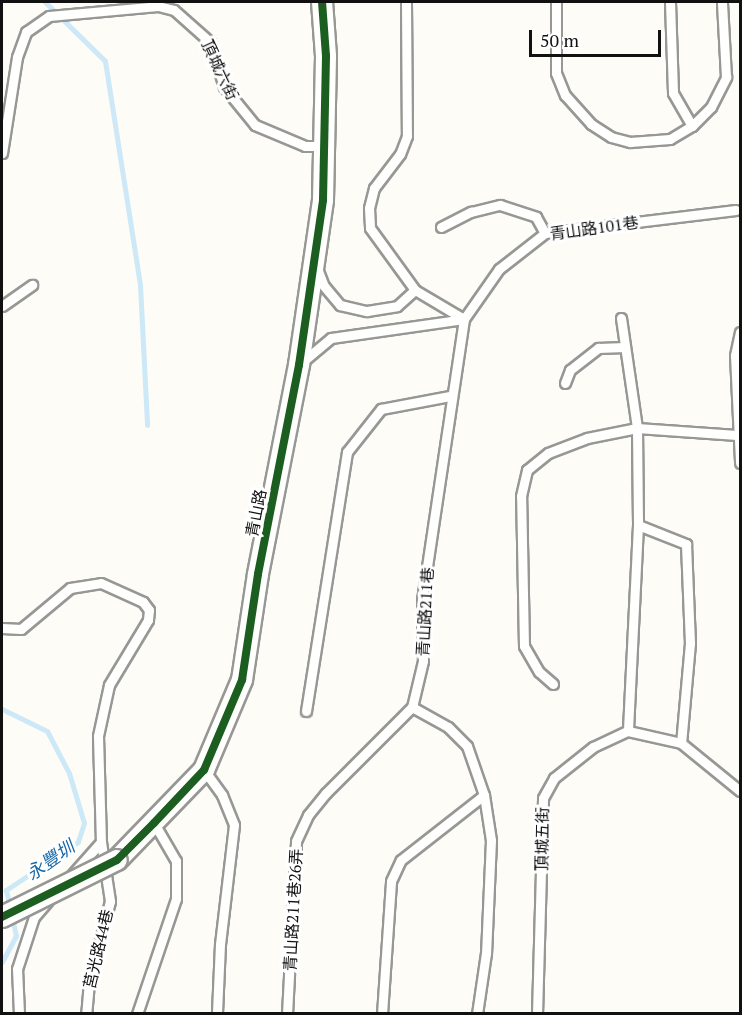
<!DOCTYPE html>
<meta charset="utf-8">
<style>
body{margin:0}
#map{position:relative;width:742px;height:1015px;overflow:hidden;background:#fdfcf7;font-family:"PT Serif","Noto Sans TC",serif}
div>[style]{position:absolute}
.stream>*{height:5px;margin:-2.5px;padding:0 2.5px;transform-origin:2.5px;border-radius:2.5px;background:#cde8f7}
.roads{filter:drop-shadow(2px 0 #979795) drop-shadow(-2px 0 #979795) drop-shadow(0 2px #979795) drop-shadow(0 -2px #979795)}
.service>*{height:9px;margin:-4.5px;padding:0 4.5px;transform-origin:4.5px;border-radius:4.5px;background:#fffffe}
.minor>*{height:20px;margin:-10px;padding:0 10px;transform-origin:10px;border-radius:10px;background:#fffffe}
.bridges{filter:drop-shadow(2px 0 #979795) drop-shadow(-2px 0 #979795) drop-shadow(0 2px #979795) drop-shadow(0 -2px #979795)}
.minor-bridge>*{height:20px;margin:-10px;padding:0 10px;transform-origin:10px;border-radius:10px;background:#fffffe}
.cycleway>*{height:8px;margin:-4px;padding:0 4px;transform-origin:4px;border-radius:4px;background:#1b5e20}
span{translate:-50% -50%;white-space:nowrap;text-align:center;line-height:1.15;-webkit-text-stroke:6px #fff;paint-order:stroke}
.street-label{font-size:16px;color:#111}
.water-label{font-size:18px;color:#1768a6;font-style:italic}
.frame{position:absolute;inset:0;border:3px solid #111;pointer-events:none}
.scale{position:absolute;left:529px;top:30px;width:132px;height:27px;box-sizing:border-box;border:3px solid #111;border-top:0;padding-left:8px;font-size:18px;line-height:21px;white-space:nowrap;color:#111;-webkit-text-stroke:4px #fff;paint-order:stroke}
</style>
<div id="map">
<div class="stream">
<i style="left:45px;top:2px;width:84px;rotate:44.5deg"></i>
<i style="left:105px;top:61px;width:227px;rotate:81.1deg"></i>
<i style="left:140px;top:285px;width:140px;rotate:87.1deg"></i>
<i style="left:2px;top:709px;width:50px;rotate:26.1deg"></i>
<i style="left:47px;top:731px;width:47px;rotate:62.4deg"></i>
<i style="left:69px;top:773px;width:52px;rotate:73.3deg"></i>
<i style="left:84px;top:823px;width:20px;rotate:108deg"></i>
<i style="left:78px;top:842px;width:87px;rotate:146.3deg"></i>
<i style="left:6px;top:890px;width:17px;rotate:77deg"></i>
<i style="left:2px;top:962px;width:30px;rotate:-62deg"></i>
<i style="left:16px;top:936px;width:19px;rotate:-102deg"></i>
</div>
<div class="roads">
<div class="service">
<i style="left:406px;top:2px;width:134px;rotate:89.6deg"></i>
<i style="left:407px;top:136px;width:19px;rotate:111deg"></i>
<i style="left:400px;top:154px;width:43px;rotate:127.4deg"></i>
<i style="left:374px;top:188px;width:21px;rotate:104deg"></i>
<i style="left:369px;top:208px;width:20px;rotate:87deg"></i>
<i style="left:370px;top:228px;width:77px;rotate:54deg"></i>
<i style="left:415px;top:290px;width:57px;rotate:30.6deg"></i>
<i style="left:464px;top:319px;width:61px;rotate:-55deg"></i>
<i style="left:499px;top:269px;width:58px;rotate:-38deg"></i>
<i style="left:545px;top:233px;width:192px;rotate:-6.9deg"></i>
<i style="left:556px;top:2px;width:71px;rotate:90deg"></i>
<i style="left:556px;top:73px;width:24px;rotate:68deg"></i>
<i style="left:565px;top:95px;width:39px;rotate:48deg"></i>
<i style="left:591px;top:124px;width:24px;rotate:33deg"></i>
<i style="left:611px;top:137px;width:20px;rotate:15deg"></i>
<i style="left:630px;top:142px;width:40px;rotate:-4.3deg"></i>
<i style="left:670px;top:139px;width:26px;rotate:-31deg"></i>
<i style="left:692px;top:126px;width:27px;rotate:-45deg"></i>
<i style="left:711px;top:107px;width:34px;rotate:-63deg"></i>
<i style="left:726px;top:77px;width:75px;rotate:-93.1deg"></i>
<i style="left:670px;top:2px;width:91px;rotate:88.1deg"></i>
<i style="left:673px;top:93px;width:38px;rotate:60deg"></i>
<i style="left:2px;top:153px;width:97px;rotate:-81.1deg"></i>
<i style="left:17px;top:57px;width:27px;rotate:-70deg"></i>
<i style="left:26px;top:32px;width:28px;rotate:-35deg"></i>
<i style="left:49px;top:16px;width:109px;rotate:-5.2deg"></i>
<i style="left:158px;top:6px;width:16px;rotate:14deg"></i>
<i style="left:174px;top:10px;width:48px;rotate:41.6deg"></i>
<i style="left:210px;top:42px;width:47px;rotate:72.7deg"></i>
<i style="left:224px;top:87px;width:49px;rotate:50.8deg"></i>
<i style="left:255px;top:125px;width:54px;rotate:22.8deg"></i>
<i style="left:305px;top:146px;width:20px"></i>
<i style="left:441px;top:227px;width:34px;rotate:-27deg"></i>
<i style="left:471px;top:212px;width:30px;rotate:-14deg"></i>
<i style="left:500px;top:205px;width:38px;rotate:18deg"></i>
<i style="left:536px;top:217px;width:18px;rotate:61deg"></i>
<i style="left:317px;top:268px;width:19px;rotate:69deg"></i>
<i style="left:324px;top:286px;width:25px;rotate:50deg"></i>
<i style="left:340px;top:305px;width:28px;rotate:13deg"></i>
<i style="left:367px;top:311px;width:30px;rotate:-9deg"></i>
<i style="left:397px;top:306px;width:24px;rotate:-42deg"></i>
<i style="left:2px;top:306px;width:37px;rotate:-35deg"></i>
<i style="left:621px;top:318px;width:111px;rotate:81.7deg"></i>
<i style="left:637px;top:428px;width:97px;rotate:89.4deg"></i>
<i style="left:638px;top:525px;width:206px;rotate:92.8deg"></i>
<i style="left:740px;top:332px;width:24px;rotate:102deg"></i>
<i style="left:735px;top:355px;width:108px;rotate:87.3deg"></i>
<i style="left:301px;top:363px;width:39px;rotate:-40deg"></i>
<i style="left:331px;top:338px;width:134px;rotate:-8.1deg"></i>
<i style="left:464px;top:319px;width:283px;rotate:98.5deg"></i>
<i style="left:422px;top:599px;width:62px;rotate:89.1deg"></i>
<i style="left:423px;top:661px;width:47px;rotate:103.4deg"></i>
<i style="left:412px;top:707px;width:41px;rotate:29.1deg"></i>
<i style="left:448px;top:727px;width:27px;rotate:45deg"></i>
<i style="left:467px;top:746px;width:52px;rotate:70.9deg"></i>
<i style="left:484px;top:795px;width:46px;rotate:81.2deg"></i>
<i style="left:491px;top:840px;width:113px;rotate:92.5deg"></i>
<i style="left:486px;top:953px;width:62px;rotate:98.4deg"></i>
<i style="left:565px;top:383px;width:14px;rotate:-69deg"></i>
<i style="left:570px;top:370px;width:36px;rotate:-38deg"></i>
<i style="left:598px;top:348px;width:27px;rotate:-2deg"></i>
<i style="left:638px;top:525px;width:52px;rotate:21.6deg"></i>
<i style="left:686px;top:544px;width:99px;rotate:87.7deg"></i>
<i style="left:690px;top:643px;width:100px;rotate:95.1deg"></i>
<i style="left:2px;top:628px;width:19px;rotate:3deg"></i>
<i style="left:21px;top:629px;width:64px;rotate:-39.9deg"></i>
<i style="left:70px;top:588px;width:31px;rotate:-9deg"></i>
<i style="left:101px;top:583px;width:46px;rotate:24.3deg"></i>
<i style="left:143px;top:602px;width:10px;rotate:53deg"></i>
<i style="left:149px;top:610px;width:10px;rotate:96deg"></i>
<i style="left:148px;top:620px;width:76px;rotate:121deg"></i>
<i style="left:109px;top:685px;width:52px;rotate:102.2deg"></i>
<i style="left:98px;top:736px;width:106px;rotate:88.4deg"></i>
<i style="left:101px;top:842px;width:60px;rotate:81.3deg"></i>
<i style="left:110px;top:901px;width:84px;rotate:104.5deg"></i>
<i style="left:89px;top:982px;width:32px;rotate:95deg"></i>
<i style="left:553px;top:684px;width:18px;rotate:-139deg"></i>
<i style="left:539px;top:672px;width:30px;rotate:-120deg"></i>
<i style="left:524px;top:646px;width:150px;rotate:-91.1deg"></i>
<i style="left:521px;top:496px;width:27px;rotate:-77deg"></i>
<i style="left:527px;top:470px;width:27px;rotate:-39deg"></i>
<i style="left:548px;top:453px;width:42px;rotate:-21deg"></i>
<i style="left:587px;top:438px;width:51px;rotate:-11.3deg"></i>
<i style="left:637px;top:428px;width:100px;rotate:4deg"></i>
<i style="left:306px;top:711px;width:262px;rotate:-81deg"></i>
<i style="left:347px;top:452px;width:55px;rotate:-51.7deg"></i>
<i style="left:381px;top:409px;width:70px;rotate:-10.7deg"></i>
<i style="left:204px;top:770px;width:31px;rotate:54deg"></i>
<i style="left:222px;top:795px;width:32px;rotate:68deg"></i>
<i style="left:234px;top:825px;width:120px;rotate:96.7deg"></i>
<i style="left:220px;top:944px;width:70px;rotate:92.5deg"></i>
<i style="left:69px;top:878px;width:48px;rotate:-48.4deg"></i>
<i style="left:19px;top:1014px;width:45px;rotate:-92.5deg"></i>
<i style="left:17px;top:969px;width:55px;rotate:-71.9deg"></i>
<i style="left:34px;top:917px;width:21px;rotate:-49deg"></i>
<i style="left:137px;top:1014px;width:121px;rotate:-71.3deg"></i>
<i style="left:176px;top:899px;width:38px;rotate:-90deg"></i>
<i style="left:176px;top:861px;width:44px;rotate:-120.1deg"></i>
<i style="left:287px;top:1014px;width:173px;rotate:-87deg"></i>
<i style="left:296px;top:841px;width:29px;rotate:-65deg"></i>
<i style="left:308px;top:815px;width:28px;rotate:-51deg"></i>
<i style="left:326px;top:793px;width:122px;rotate:-45deg"></i>
<i style="left:382px;top:1014px;width:133px;rotate:-86.1deg"></i>
<i style="left:391px;top:881px;width:23px;rotate:-65deg"></i>
<i style="left:401px;top:860px;width:105px;rotate:-38.1deg"></i>
<i style="left:537px;top:1014px;width:216px;rotate:-88.4deg"></i>
<i style="left:543px;top:798px;width:23px;rotate:-61deg"></i>
<i style="left:554px;top:778px;width:50px;rotate:-38.5deg"></i>
<i style="left:593px;top:747px;width:38px;rotate:-25deg"></i>
<i style="left:628px;top:731px;width:54px;rotate:12.8deg"></i>
<i style="left:681px;top:743px;width:76px;rotate:39.1deg"></i>
</div>
<div class="minor">
<i style="left:117px;top:860px;width:125px;rotate:-46deg"></i>
<i style="left:204px;top:770px;width:98px;rotate:-67.1deg"></i>
<i style="left:242px;top:680px;width:107px;rotate:-81.4deg"></i>
<i style="left:258px;top:574px;width:213px;rotate:-78.9deg"></i>
<i style="left:299px;top:365px;width:167px;rotate:-81.7deg"></i>
<i style="left:323px;top:200px;width:144px;rotate:-88.8deg"></i>
<i style="left:326px;top:56px;width:54px;rotate:-94.2deg"></i>
</div>
</div>
<div class="bridges">
<div class="minor-bridge">
<i style="left:2px;top:917px;width:128px;rotate:-26.4deg"></i>
</div>
</div>
<div class="cycleway">
<i style="left:2px;top:917px;width:128px;rotate:-26.4deg"></i>
<i style="left:117px;top:860px;width:52px;rotate:-45deg"></i>
<i style="left:154px;top:823px;width:73px;rotate:-46.7deg"></i>
<i style="left:204px;top:770px;width:98px;rotate:-67.1deg"></i>
<i style="left:242px;top:680px;width:107px;rotate:-81.4deg"></i>
<i style="left:258px;top:574px;width:213px;rotate:-78.9deg"></i>
<i style="left:299px;top:365px;width:167px;rotate:-81.7deg"></i>
<i style="left:323px;top:200px;width:144px;rotate:-88.8deg"></i>
<i style="left:326px;top:56px;width:54px;rotate:-94.2deg"></i>
</div>
<div class="street-label">
<span style="left:220px;top:70px;rotate:65deg">頂城六街</span>
<span style="left:594px;top:228px;rotate:-8deg">青山路101巷</span>
<span style="left:256px;top:513px;rotate:-79deg">青山路</span>
<span style="left:425px;top:612px;rotate:-87deg">青山路211巷</span>
<span style="left:542px;top:839px;rotate:-89deg">頂城五街</span>
<span style="left:293px;top:910px;rotate:-87deg">青山路211巷26弄</span>
<span style="left:98px;top:949px;rotate:-77deg">莒光路44巷</span>
</div>
<div class="water-label">
<span style="left:50px;top:860px;rotate:-35deg">永豐圳</span>
</div>
<div class="frame"></div>
<div class="scale">50 m</div>
</div>
